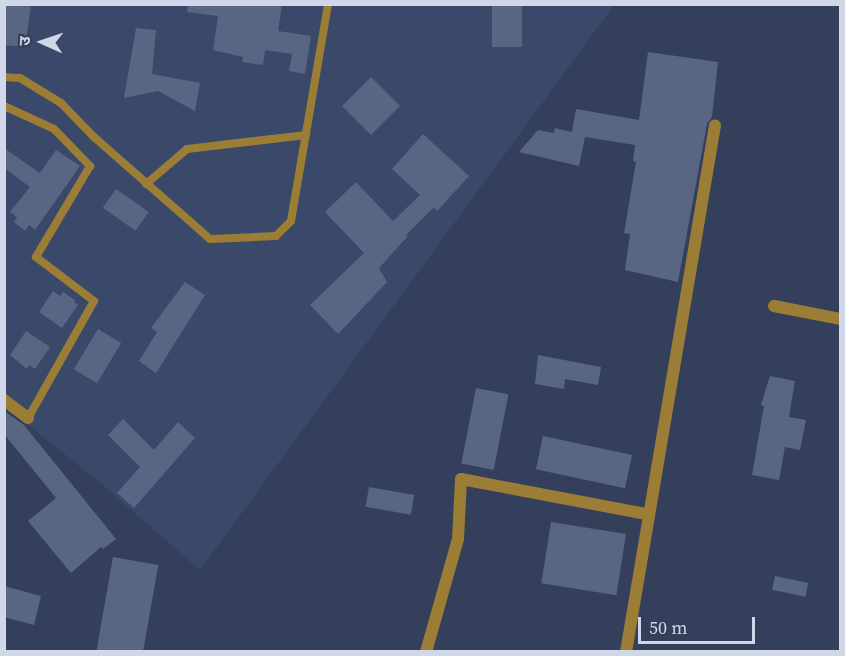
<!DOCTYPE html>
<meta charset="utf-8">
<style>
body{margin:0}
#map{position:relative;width:845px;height:656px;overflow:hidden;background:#34405b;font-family:"Source Serif 4","Noto Sans Devanagari",serif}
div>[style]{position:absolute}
.built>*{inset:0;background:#3a486a}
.building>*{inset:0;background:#596683;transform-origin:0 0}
.service>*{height:8px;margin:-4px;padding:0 4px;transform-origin:4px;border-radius:4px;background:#9b7d36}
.minor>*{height:12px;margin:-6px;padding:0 6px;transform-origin:6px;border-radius:6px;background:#9b7d36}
span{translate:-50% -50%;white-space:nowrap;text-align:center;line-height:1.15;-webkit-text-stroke:5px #34405b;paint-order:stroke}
.frame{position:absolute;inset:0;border:6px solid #cfd7e8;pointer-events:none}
.north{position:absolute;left:12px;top:12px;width:60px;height:60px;-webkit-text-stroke:4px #34405b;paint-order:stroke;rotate:273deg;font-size:16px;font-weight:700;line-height:24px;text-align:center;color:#cfd7e8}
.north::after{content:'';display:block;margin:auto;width:21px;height:27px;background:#cfd7e8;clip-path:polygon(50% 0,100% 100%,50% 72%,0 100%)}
.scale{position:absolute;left:638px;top:617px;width:117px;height:27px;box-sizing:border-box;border:3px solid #cfd7e8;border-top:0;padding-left:8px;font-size:18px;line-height:21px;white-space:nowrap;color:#cfd7e8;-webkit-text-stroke:4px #34405b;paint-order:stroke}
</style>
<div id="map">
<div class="built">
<i style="clip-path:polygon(4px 5px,614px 5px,200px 570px,104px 486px,5px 406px)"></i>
</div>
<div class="building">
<i style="clip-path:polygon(4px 4px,31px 4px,25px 47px,4px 45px)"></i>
<i style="clip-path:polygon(188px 4px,282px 4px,278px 31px,311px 36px,305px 74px,289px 71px,292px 54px,265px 50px,263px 65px,242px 62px,243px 57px,213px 50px,218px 16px,187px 12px)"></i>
<i style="left:492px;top:4px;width:30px;height:43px"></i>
<i style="clip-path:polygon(136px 28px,156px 30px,152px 74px,200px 83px,195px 111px,158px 91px,124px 98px)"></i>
<i style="clip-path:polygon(648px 52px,718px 62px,712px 117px,707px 124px,678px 282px,625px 270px,630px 234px,624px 233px,636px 162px,633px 161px,635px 145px,585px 137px,579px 166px,519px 152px,538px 130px,554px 133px,555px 128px,572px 132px,576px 109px,639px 120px)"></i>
<i style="left:371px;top:77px;width:41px;height:41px;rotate:45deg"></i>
<i style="clip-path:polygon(423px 134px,469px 176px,437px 211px,434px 207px,406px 235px,408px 236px,379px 268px,387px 282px,338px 334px,310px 305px,364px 253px,325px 212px,356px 182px,393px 221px,420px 195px,392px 169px)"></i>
<i style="clip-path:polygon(4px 148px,40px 173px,56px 150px,80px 166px,35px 230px,29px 225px,25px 231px,14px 222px,17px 217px,10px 212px,30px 187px,4px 168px)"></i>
<i style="left:116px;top:189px;width:40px;height:23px;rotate:35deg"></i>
<i style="clip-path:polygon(185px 282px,205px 295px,156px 373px,139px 361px,157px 332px,151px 328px)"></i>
<i style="clip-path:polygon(53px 291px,60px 296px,63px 292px,75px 300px,74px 302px,78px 305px,62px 328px,39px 312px)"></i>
<i style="left:98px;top:329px;width:27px;height:47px;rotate:31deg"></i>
<i style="clip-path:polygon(26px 331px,50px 347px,35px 369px,29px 365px,27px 369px,10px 355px)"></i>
<i style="clip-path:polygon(538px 355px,601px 367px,598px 385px,565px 379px,564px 389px,535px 384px)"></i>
<i style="clip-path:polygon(770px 376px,795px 381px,789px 417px,806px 420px,800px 450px,785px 447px,779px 480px,752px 475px,764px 406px,761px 405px)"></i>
<i style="left:476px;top:388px;width:33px;height:77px;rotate:11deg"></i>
<i style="clip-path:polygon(4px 411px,24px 425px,116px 539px,103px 549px,101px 547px,71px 573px,28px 521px,56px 498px,4px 434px)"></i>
<i style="clip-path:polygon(123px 419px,154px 450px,178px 422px,195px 438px,134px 508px,117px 493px,140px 467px,108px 435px)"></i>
<i style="left:543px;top:436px;width:91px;height:34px;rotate:12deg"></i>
<i style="left:369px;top:487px;width:46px;height:20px;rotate:10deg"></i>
<i style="left:551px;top:522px;width:76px;height:62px;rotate:9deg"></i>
<i style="left:113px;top:557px;width:46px;height:95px;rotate:10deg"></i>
<i style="left:775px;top:576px;width:34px;height:14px;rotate:12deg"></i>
<i style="clip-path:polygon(4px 586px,41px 596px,34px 625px,4px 617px)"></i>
</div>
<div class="service">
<i style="left:4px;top:77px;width:16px;rotate:4deg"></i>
<i style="left:20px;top:78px;width:48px;rotate:31.4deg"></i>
<i style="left:61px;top:103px;width:47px;rotate:45.9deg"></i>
<i style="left:94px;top:137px;width:154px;rotate:41.3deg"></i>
<i style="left:210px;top:239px;width:66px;rotate:-2.6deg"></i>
<i style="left:276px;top:236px;width:21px;rotate:-45deg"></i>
<i style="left:291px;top:221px;width:220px;rotate:-80.3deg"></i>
<i style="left:4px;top:106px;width:55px;rotate:24.7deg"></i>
<i style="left:54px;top:129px;width:52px;rotate:45.8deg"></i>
<i style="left:90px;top:166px;width:106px;rotate:120.7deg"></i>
<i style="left:36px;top:257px;width:73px;rotate:37.2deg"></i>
<i style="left:94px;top:301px;width:134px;rotate:119.4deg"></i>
<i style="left:146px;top:184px;width:54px;rotate:-40.5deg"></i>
<i style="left:187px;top:149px;width:120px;rotate:-6.7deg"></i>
</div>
<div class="minor">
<i style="left:774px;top:306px;width:67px;rotate:11.1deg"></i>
<i style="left:4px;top:400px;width:30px;rotate:37deg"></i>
<i style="left:426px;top:652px;width:117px;rotate:-74.2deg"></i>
<i style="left:458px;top:539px;width:60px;rotate:-87.1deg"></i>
<i style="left:461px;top:479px;width:189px;rotate:10.7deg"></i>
<i style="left:626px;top:652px;width:534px;rotate:-80.41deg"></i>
</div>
<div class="frame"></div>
<div class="north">उ</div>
<div class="scale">50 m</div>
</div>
